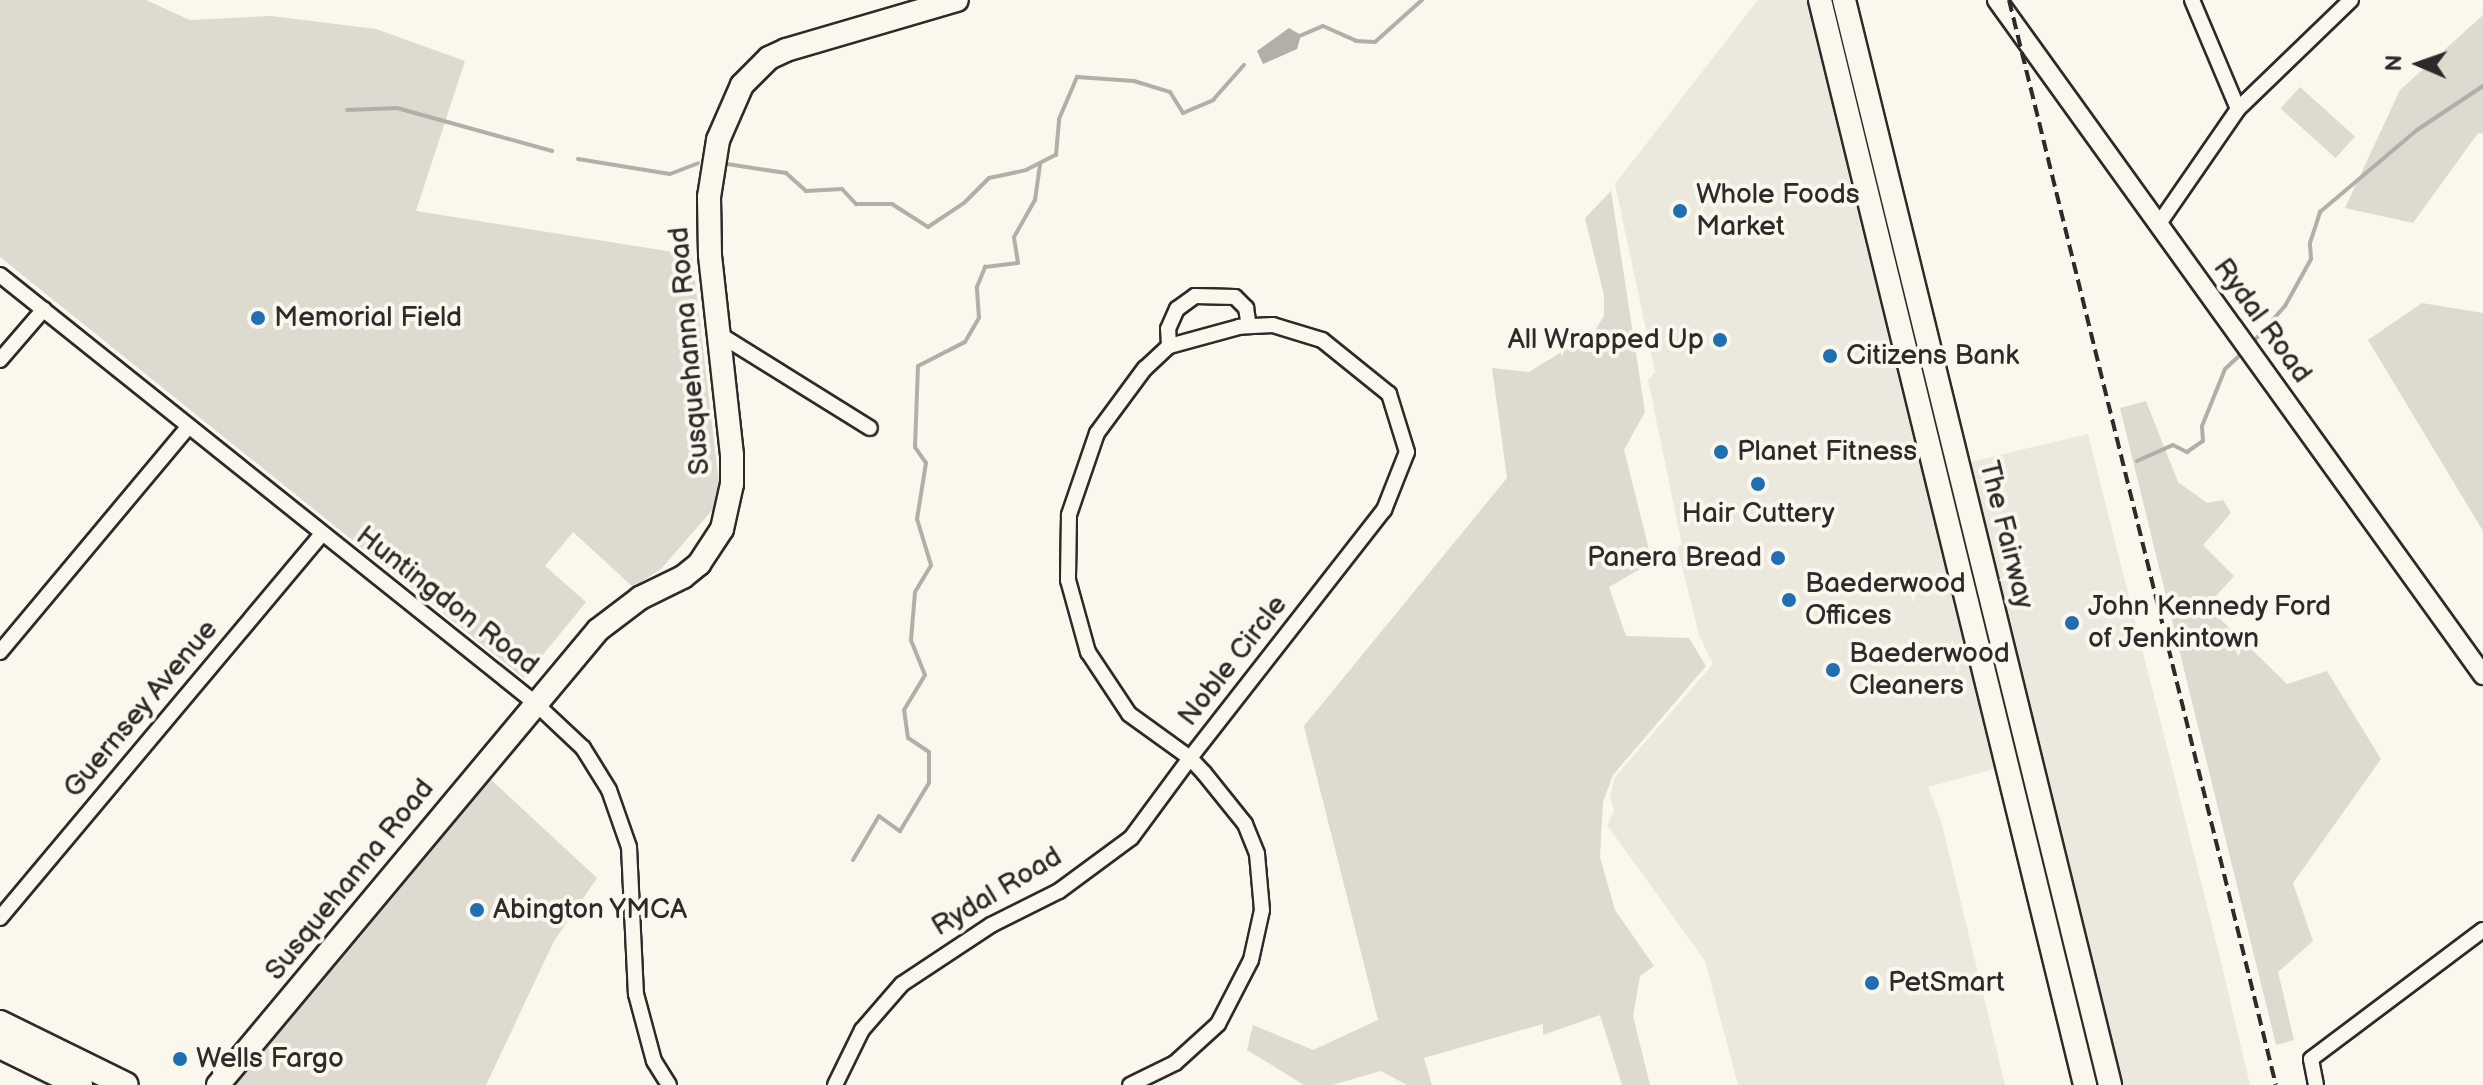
<!DOCTYPE html>
<style>
body{margin:0}
#map{position:relative;width:2483px;height:1085px;overflow:hidden;background:#fbf7ec;font-family:"Balsamiq Sans",sans-serif}
div>[style]{position:absolute}
.built>*{inset:0;background:#ebe8de}
.green>*{inset:0;background:#dddad0;transform-origin:0 0}
.water>*{inset:0;background:#b1afa7}
.stream>*{height:4px;margin:-2px;padding:0 2px;transform-origin:2px;border-radius:2px;background:#b1afa7}
.roads{filter:drop-shadow(2px 0 #2b2b2b) drop-shadow(-2px 0 #2b2b2b) drop-shadow(0 2px #2b2b2b) drop-shadow(0 -2px #2b2b2b)}
.minor>*{height:14px;margin:-7px;padding:0 7px;transform-origin:7px;border-radius:7px;background:#fbf7ec}
.tertiary>*{height:18px;margin:-9px;padding:0 9px;transform-origin:9px;border-radius:9px;background:#fbf7ec}
.secondary>*{height:22px;margin:-11px;padding:0 11px;transform-origin:11px;border-radius:11px;background:#fbf7ec}
.trunk>*{height:24px;margin:-12px;padding:0 12px;transform-origin:12px;border-radius:12px;background:#fbf7ec}
.rail>*{height:4px;margin-top:-2px;transform-origin:0;background:repeating-linear-gradient(90deg,#2b2b2b 0 12px,transparent 0 18px)}
.dots>*{width:22px;height:22px;translate:-50% -50%;box-sizing:border-box;border:4px solid #fbf7ec;border-radius:50%}
span{translate:-50% -50%;white-space:nowrap;text-align:center;line-height:1.15;-webkit-text-stroke:8px #fbf7ec;paint-order:stroke}
.poi-label{font-size:28px;color:#2b2b2b}
.left{translate:0 -50%;text-align:left}
.right{translate:-100% -50%;text-align:right}
.street-label{font-size:28px;color:#2b2b2b}
.north{position:absolute;left:2379px;top:24px;width:80px;height:80px;-webkit-text-stroke:6px #fbf7ec;paint-order:stroke;rotate:272deg;font-size:22px;font-weight:700;line-height:32px;text-align:center;color:#2b2b2b}
.north::after{content:'';display:block;margin:auto;width:28px;height:36px;background:#2b2b2b;clip-path:polygon(50% 0,100% 100%,50% 72%,0 100%)}
</style>
<div id="map">
<div class="built">
<i style="clip-path:polygon(1758px 0,1807px 0,1994px 769px,1928px 787px,1942px 824px,2005px 1085px,1738px 1085px,1705px 961px,1607px 825px,1614px 811px,1610px 797px,1615px 777px,1713px 664px,1699px 635px,1677px 547px,1682px 545px,1648px 380px,1655px 372px,1615px 184px)"></i>
<i style="clip-path:polygon(2088px 434px,2221px 962px,2250px 1085px,2120px 1085px,1962px 464px)"></i>
</div>
<div class="green">
<i style="clip-path:polygon(0 0,146px 0,190px 20px,271px 16px,376px 29px,465px 61px,416px 211px,692px 255px,721px 500px,661px 569px,633px 587px,573px 532px,545px 566px,586px 602px,524px 678px,0 257px)"></i>
<i style="clip-path:polygon(2483px 15px,2483px 134px,2478px 133px,2413px 223px,2345px 208px,2400px 90px)"></i>
<i style="left:2300px;top:87px;width:74px;height:29px;rotate:42deg"></i>
<i style="clip-path:polygon(1611px 191px,1645px 412px,1624px 450px,1652px 562px,1609px 587px,1626px 636px,1689px 638px,1706px 666px,1613px 775px,1603px 802px,1600px 857px,1615px 910px,1654px 966px,1640px 976px,1633px 1016px,1650px 1085px,1622px 1085px,1600px 1015px,1543px 1035px,1543px 1024px,1424px 1058px,1432px 1085px,1407px 1085px,1381px 1071px,1332px 1085px,1304px 1085px,1247px 1050px,1253px 1025px,1313px 1050px,1378px 1020px,1304px 726px,1507px 478px,1492px 368px,1529px 372px,1594px 332px,1604px 316px,1604px 295px,1585px 218px)"></i>
<i style="clip-path:polygon(2422px 303px,2483px 313px,2483px 531px,2368px 340px)"></i>
<i style="clip-path:polygon(2146px 401px,2178px 482px,2207px 503px,2223px 500px,2231px 513px,2203px 545px,2234px 576px,2207px 606px,2287px 684px,2327px 671px,2381px 759px,2293px 883px,2313px 941px,2278px 972px,2294px 1040px,2276px 1045px,2120px 408px)"></i>
<i style="clip-path:polygon(487px 776px,597px 878px,554px 941px,486px 1085px,233px 1085px)"></i>
</div>
<div class="water">
<i style="clip-path:polygon(1289px 28px,1301px 35px,1297px 49px,1263px 64px,1257px 51px)"></i>
</div>
<div class="stream">
<i style="left:1297px;top:37px;width:28px;rotate:-23deg"></i>
<i style="left:1323px;top:26px;width:36px;rotate:24deg"></i>
<i style="left:1356px;top:41px;width:19px;rotate:3deg"></i>
<i style="left:1375px;top:42px;width:63px;rotate:-41.8deg"></i>
<i style="left:347px;top:110px;width:50px;rotate:-2.3deg"></i>
<i style="left:397px;top:108px;width:161px;rotate:15.5deg"></i>
<i style="left:578px;top:159px;width:93px;rotate:9.3deg"></i>
<i style="left:670px;top:174px;width:30px;rotate:-21deg"></i>
<i style="left:727px;top:164px;width:60px;rotate:8.7deg"></i>
<i style="left:786px;top:173px;width:27px;rotate:42deg"></i>
<i style="left:806px;top:191px;width:36px;rotate:-3deg"></i>
<i style="left:842px;top:189px;width:21px;rotate:47deg"></i>
<i style="left:856px;top:204px;width:36px"></i>
<i style="left:892px;top:204px;width:43px;rotate:32.6deg"></i>
<i style="left:928px;top:227px;width:43px;rotate:-33.7deg"></i>
<i style="left:964px;top:203px;width:35px;rotate:-45deg"></i>
<i style="left:989px;top:178px;width:38px;rotate:-12deg"></i>
<i style="left:1026px;top:170px;width:34px;rotate:-27deg"></i>
<i style="left:1056px;top:155px;width:36px;rotate:-85deg"></i>
<i style="left:1059px;top:119px;width:46px;rotate:-66.8deg"></i>
<i style="left:1077px;top:77px;width:57px;rotate:4deg"></i>
<i style="left:1134px;top:81px;width:38px;rotate:17deg"></i>
<i style="left:1170px;top:92px;width:25px;rotate:58deg"></i>
<i style="left:1183px;top:113px;width:33px;rotate:-23deg"></i>
<i style="left:1213px;top:100px;width:47px;rotate:-48.5deg"></i>
<i style="left:2254px;top:341px;width:47px;rotate:-48.5deg"></i>
<i style="left:2285px;top:306px;width:54px;rotate:-61deg"></i>
<i style="left:2311px;top:259px;width:16px;rotate:-94deg"></i>
<i style="left:2310px;top:243px;width:33px;rotate:-72deg"></i>
<i style="left:2320px;top:212px;width:127px;rotate:-40.2deg"></i>
<i style="left:2417px;top:130px;width:79px;rotate:-33.7deg"></i>
<i style="left:2137px;top:461px;width:39px;rotate:-24deg"></i>
<i style="left:2173px;top:445px;width:16px;rotate:27deg"></i>
<i style="left:2187px;top:452px;width:19px;rotate:-35deg"></i>
<i style="left:2203px;top:441px;width:15px;rotate:-94deg"></i>
<i style="left:2202px;top:426px;width:61px;rotate:-68deg"></i>
<i style="left:2225px;top:369px;width:21px;rotate:-43deg"></i>
<i style="left:853px;top:860px;width:51px;rotate:-59.4deg"></i>
<i style="left:879px;top:816px;width:26px;rotate:36deg"></i>
<i style="left:900px;top:831px;width:56px;rotate:-58.9deg"></i>
<i style="left:929px;top:783px;width:31px;rotate:-90deg"></i>
<i style="left:929px;top:752px;width:25px;rotate:-146deg"></i>
<i style="left:908px;top:738px;width:28px;rotate:-98deg"></i>
<i style="left:904px;top:710px;width:41px;rotate:-59deg"></i>
<i style="left:925px;top:675px;width:38px;rotate:-112deg"></i>
<i style="left:911px;top:640px;width:48px;rotate:-85.2deg"></i>
<i style="left:915px;top:592px;width:31px;rotate:-59deg"></i>
<i style="left:931px;top:565px;width:48px;rotate:-106.9deg"></i>
<i style="left:917px;top:519px;width:57px;rotate:-80.9deg"></i>
<i style="left:926px;top:463px;width:19px;rotate:-125deg"></i>
<i style="left:915px;top:447px;width:81px;rotate:-87.9deg"></i>
<i style="left:918px;top:366px;width:53px;rotate:-27.1deg"></i>
<i style="left:965px;top:342px;width:28px;rotate:-60deg"></i>
<i style="left:979px;top:318px;width:31px;rotate:-94deg"></i>
<i style="left:977px;top:287px;width:22px;rotate:-68deg"></i>
<i style="left:985px;top:267px;width:33px;rotate:-7deg"></i>
<i style="left:1018px;top:263px;width:26px;rotate:-99deg"></i>
<i style="left:1014px;top:237px;width:43px;rotate:-60.4deg"></i>
<i style="left:1035px;top:200px;width:37px;rotate:-82deg"></i>
</div>
<div class="roads">
<div class="minor">
<i style="left:2192px;top:0;width:118px;rotate:67.1deg"></i>
<i style="left:2158px;top:225px;width:141px;rotate:-55.4deg"></i>
<i style="left:2238px;top:109px;width:157px;rotate:-44deg"></i>
<i style="left:0;top:275px;width:684px;rotate:38.65deg"></i>
<i style="left:534px;top:702px;width:67px;rotate:43.2deg"></i>
<i style="left:583px;top:748px;width:49px;rotate:58.2deg"></i>
<i style="left:609px;top:790px;width:60px;rotate:70.7deg"></i>
<i style="left:629px;top:847px;width:147px;rotate:87.3deg"></i>
<i style="left:636px;top:994px;width:69px;rotate:75deg"></i>
<i style="left:654px;top:1061px;width:28px;rotate:58deg"></i>
<i style="left:722px;top:336px;width:174px;rotate:31.9deg"></i>
<i style="left:1169px;top:346px;width:17px;rotate:-93deg"></i>
<i style="left:1168px;top:329px;width:22px;rotate:-66deg"></i>
<i style="left:1177px;top:309px;width:22px;rotate:-36deg"></i>
<i style="left:1195px;top:296px;width:40px;rotate:1.4deg"></i>
<i style="left:1235px;top:297px;width:16px;rotate:45deg"></i>
<i style="left:1246px;top:308px;width:18px;rotate:81deg"></i>
<i style="left:0;top:360px;width:67px;rotate:-49.2deg"></i>
<i style="left:0;top:652px;width:292px;rotate:-50.1deg"></i>
<i style="left:0;top:918px;width:501px;rotate:-50.02deg"></i>
<i style="left:835px;top:1085px;width:61px;rotate:-63.9deg"></i>
<i style="left:862px;top:1030px;width:61px;rotate:-49deg"></i>
<i style="left:902px;top:984px;width:107px;rotate:-33.5deg"></i>
<i style="left:991px;top:925px;width:76px;rotate:-26.6deg"></i>
<i style="left:1059px;top:891px;width:89px;rotate:-36.4deg"></i>
<i style="left:1131px;top:838px;width:99px;rotate:-53.6deg"></i>
<i style="left:1190px;top:758px;width:315px;rotate:-52deg"></i>
<i style="left:1384px;top:510px;width:62px;rotate:-68.4deg"></i>
<i style="left:1407px;top:452px;width:61px;rotate:-107.2deg"></i>
<i style="left:1389px;top:394px;width:86px;rotate:-141.1deg"></i>
<i style="left:1322px;top:340px;width:51px;rotate:-163deg"></i>
<i style="left:1273px;top:325px;width:34px;rotate:177deg"></i>
<i style="left:1239px;top:327px;width:73px;rotate:164.8deg"></i>
<i style="left:1169px;top:346px;width:33px;rotate:137deg"></i>
<i style="left:1145px;top:368px;width:81px;rotate:126.4deg"></i>
<i style="left:1097px;top:433px;width:87px;rotate:108.9deg"></i>
<i style="left:1069px;top:515px;width:65px;rotate:90.9deg"></i>
<i style="left:1068px;top:580px;width:75px;rotate:74.5deg"></i>
<i style="left:1088px;top:652px;width:74px;rotate:56.5deg"></i>
<i style="left:1129px;top:714px;width:75px;rotate:35.8deg"></i>
<i style="left:1190px;top:758px;width:21px;rotate:47deg"></i>
<i style="left:1204px;top:773px;width:65px;rotate:51.2deg"></i>
<i style="left:1245px;top:824px;width:32px;rotate:68deg"></i>
<i style="left:1257px;top:854px;width:56px;rotate:84.9deg"></i>
<i style="left:1262px;top:910px;width:51px;rotate:102.4deg"></i>
<i style="left:1251px;top:960px;width:72px;rotate:117.3deg"></i>
<i style="left:1218px;top:1024px;width:58px;rotate:137.8deg"></i>
<i style="left:1175px;top:1063px;width:50px;rotate:153.9deg"></i>
<i style="left:2316px;top:1085px;width:26px;rotate:-101deg"></i>
<i style="left:2311px;top:1059px;width:215px;rotate:-36.9deg"></i>
</div>
<div class="tertiary">
<i style="left:1997px;top:0;width:832px;rotate:54.25deg"></i>
</div>
<div class="secondary">
<i style="left:1820px;top:0;width:1117px;rotate:76.27deg"></i>
<i style="left:1844px;top:0;width:1117px;rotate:76.22deg"></i>
<i style="left:218px;top:1085px;width:593px;rotate:-50.13deg"></i>
<i style="left:598px;top:630px;width:53px;rotate:-37.3deg"></i>
<i style="left:640px;top:598px;width:48px;rotate:-26deg"></i>
<i style="left:683px;top:577px;width:21px;rotate:-39deg"></i>
<i style="left:699px;top:564px;width:42px;rotate:-56.7deg"></i>
<i style="left:722px;top:529px;width:46px;rotate:-77.5deg"></i>
<i style="left:732px;top:484px;width:29px;rotate:-90deg"></i>
<i style="left:732px;top:455px;width:201px;rotate:-96.3deg"></i>
<i style="left:710px;top:255px;width:58px;rotate:-91deg"></i>
<i style="left:709px;top:197px;width:58px;rotate:-81deg"></i>
<i style="left:718px;top:140px;width:60px;rotate:-66.4deg"></i>
<i style="left:742px;top:85px;width:38px;rotate:-45deg"></i>
<i style="left:769px;top:58px;width:19px;rotate:-25deg"></i>
<i style="left:786px;top:50px;width:178px;rotate:-16.3deg"></i>
</div>
<div class="trunk">
<i style="left:0;top:1023px;width:140px;rotate:26.2deg"></i>
<i style="left:0;top:1046px;width:89px;rotate:26deg"></i>
</div>
</div>
<div class="rail">
<i style="left:2009px;top:0;width:1117px;rotate:76.18deg"></i>
</div>
<div class="dots">
<i style="left:1680px;top:211px;background:#1f6fb2"></i>
<i style="left:258px;top:318px;background:#1f6fb2"></i>
<i style="left:1720px;top:340px;background:#1f6fb2"></i>
<i style="left:1830px;top:356px;background:#1f6fb2"></i>
<i style="left:1721px;top:452px;background:#1f6fb2"></i>
<i style="left:1758px;top:484px;background:#1f6fb2"></i>
<i style="left:1778px;top:558px;background:#1f6fb2"></i>
<i style="left:1789px;top:600px;background:#1f6fb2"></i>
<i style="left:2072px;top:623px;background:#1f6fb2"></i>
<i style="left:1833px;top:670px;background:#1f6fb2"></i>
<i style="left:477px;top:910px;background:#1f6fb2"></i>
<i style="left:1872px;top:983px;background:#1f6fb2"></i>
<i style="left:180px;top:1059px;background:#1f6fb2"></i>
</div>
<div class="poi-label">
<span class="left" style="left:1696px;top:211px">Whole Foods<br>Market</span>
<span class="left" style="left:274px;top:318px">Memorial Field</span>
<span class="right" style="left:1704px;top:340px">All Wrapped Up</span>
<span class="left" style="left:1846px;top:356px">Citizens Bank</span>
<span class="left" style="left:1737px;top:452px">Planet Fitness</span>
<span style="left:1758px;top:514px">Hair Cuttery</span>
<span class="right" style="left:1762px;top:558px">Panera Bread</span>
<span class="left" style="left:1805px;top:600px">Baederwood<br>Offices</span>
<span class="left" style="left:2088px;top:623px">John Kennedy Ford<br>of Jenkintown</span>
<span class="left" style="left:1849px;top:670px">Baederwood<br>Cleaners</span>
<span class="left" style="left:493px;top:910px">Abington YMCA</span>
<span class="left" style="left:1888px;top:983px">PetSmart</span>
<span class="left" style="left:196px;top:1059px">Wells Fargo</span>
</div>
<div class="street-label">
<span style="left:2262px;top:321px;rotate:54deg">Rydal Road</span>
<span style="left:690px;top:351px;rotate:-95deg">Susquehanna Road</span>
<span style="left:2006px;top:535px;rotate:76deg">The Fairway</span>
<span style="left:447px;top:601px;rotate:38deg">Huntingdon Road</span>
<span style="left:1233px;top:661px;rotate:-52deg">Noble Circle</span>
<span style="left:141px;top:709px;rotate:-50deg">Guernsey Avenue</span>
<span style="left:350px;top:880px;rotate:-51deg">Susquehanna Road</span>
<span style="left:997px;top:892px;rotate:-31deg">Rydal Road</span>
</div>
<div class="north">N</div>
</div>
